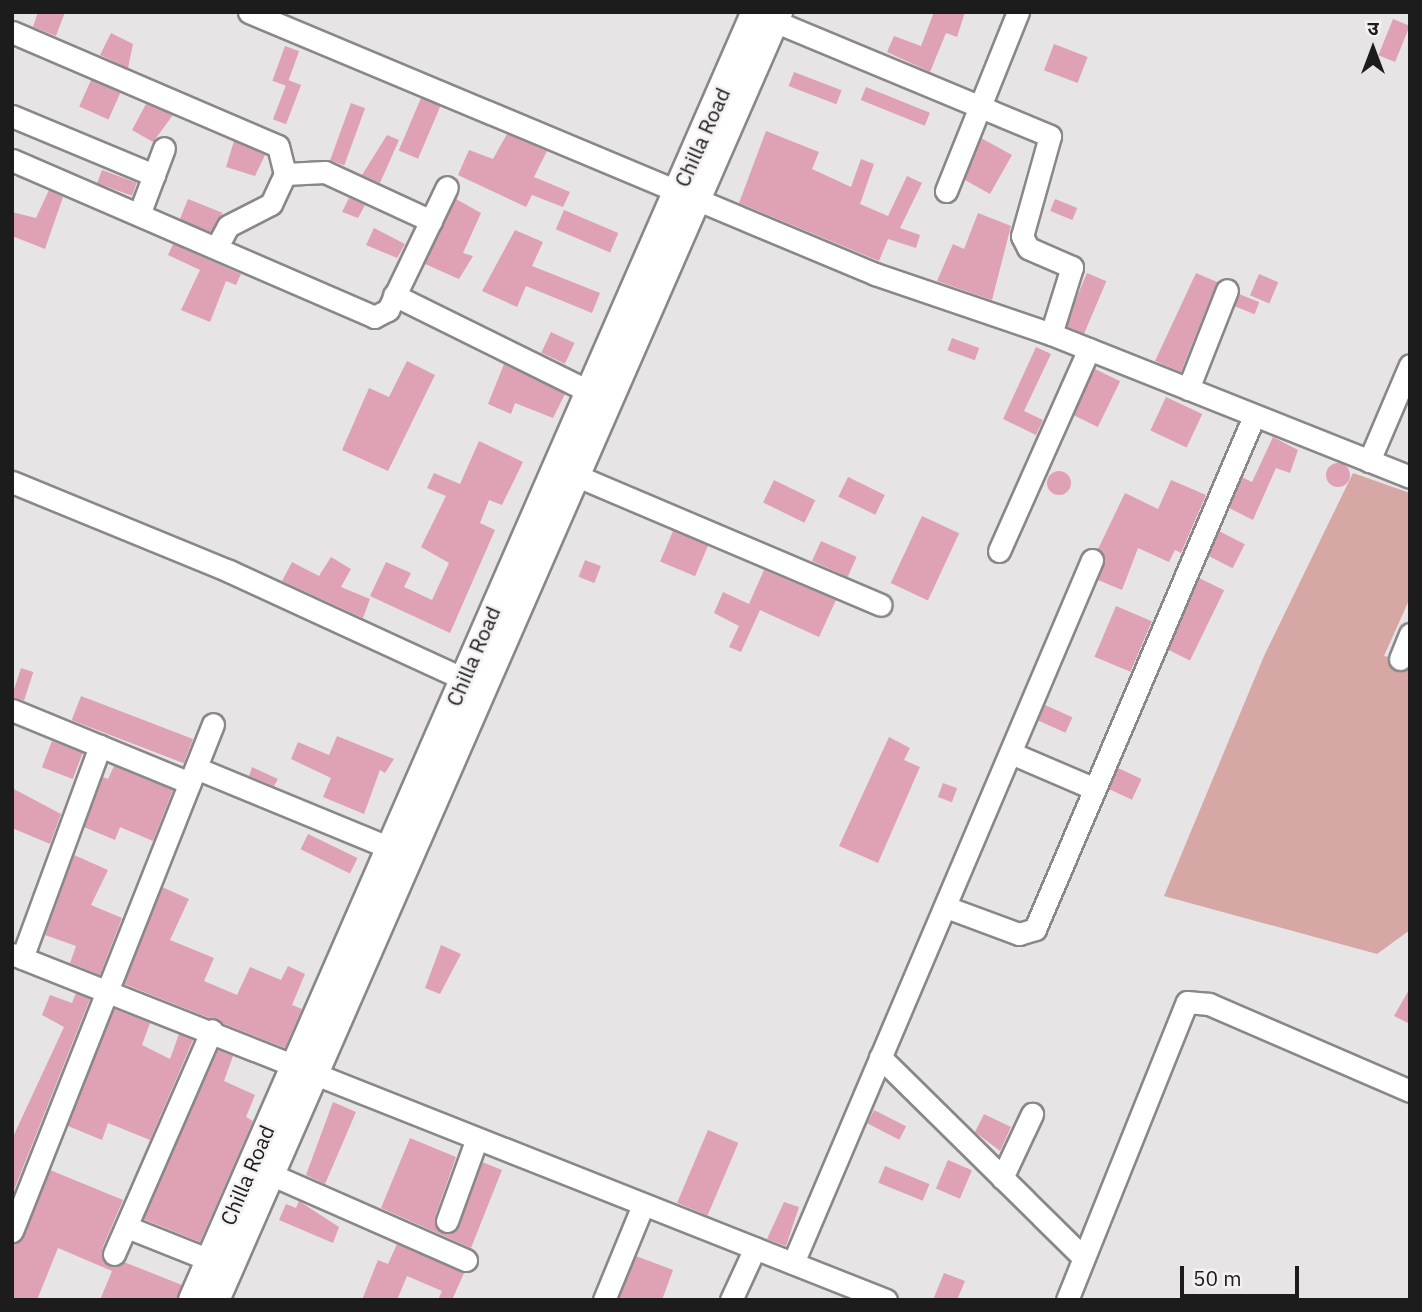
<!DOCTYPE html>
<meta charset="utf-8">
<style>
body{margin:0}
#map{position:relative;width:1422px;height:1312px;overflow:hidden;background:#e7e4e6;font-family:"IBM Plex Sans","Noto Sans Devanagari",sans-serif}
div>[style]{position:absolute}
.green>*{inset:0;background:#d6a7a4}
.building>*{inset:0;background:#dea2b4;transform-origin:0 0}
.round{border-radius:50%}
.roads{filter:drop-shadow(2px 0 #8a8789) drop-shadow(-2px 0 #8a8789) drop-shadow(0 2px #8a8789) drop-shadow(0 -2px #8a8789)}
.minor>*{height:21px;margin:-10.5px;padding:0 10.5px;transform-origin:10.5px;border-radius:10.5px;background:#fff}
.major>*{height:28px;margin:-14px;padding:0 14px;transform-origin:14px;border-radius:14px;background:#fff}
span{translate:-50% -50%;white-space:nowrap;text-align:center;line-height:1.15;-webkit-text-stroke:5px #f4f1f3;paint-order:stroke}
.street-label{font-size:21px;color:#1d1c1d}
.frame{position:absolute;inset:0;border:14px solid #1d1c1d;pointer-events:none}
.north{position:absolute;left:1338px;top:14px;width:70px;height:70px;-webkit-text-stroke:5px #f4f1f3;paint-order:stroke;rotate:0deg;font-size:19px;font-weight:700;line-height:28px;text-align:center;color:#1d1c1d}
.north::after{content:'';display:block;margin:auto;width:24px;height:32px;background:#1d1c1d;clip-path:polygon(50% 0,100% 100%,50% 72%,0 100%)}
.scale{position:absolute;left:1180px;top:1266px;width:119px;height:32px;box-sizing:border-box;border:4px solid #1d1c1d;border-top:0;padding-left:9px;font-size:21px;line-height:24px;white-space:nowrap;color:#1d1c1d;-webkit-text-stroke:5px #f4f1f3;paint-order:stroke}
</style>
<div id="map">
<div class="green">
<i style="clip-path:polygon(1353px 473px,1410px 493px,1410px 598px,1384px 656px,1410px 661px,1410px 930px,1377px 954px,1164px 896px,1264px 656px)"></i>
</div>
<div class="building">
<i style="clip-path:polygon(38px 12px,65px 12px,56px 36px,33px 27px)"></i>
<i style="clip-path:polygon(934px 12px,965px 12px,957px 37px,946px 33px,930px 72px,887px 52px,894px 36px,921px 46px)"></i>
<i style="left:1393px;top:19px;width:18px;height:39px;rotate:22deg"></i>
<i style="clip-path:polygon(111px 33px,133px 44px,128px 68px,100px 55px)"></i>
<i style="left:1054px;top:44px;width:36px;height:28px;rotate:21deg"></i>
<i style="left:285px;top:46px;width:15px;height:37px;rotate:20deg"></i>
<i style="left:794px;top:72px;width:51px;height:15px;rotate:21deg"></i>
<i style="left:91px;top:80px;width:32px;height:29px;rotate:24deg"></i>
<i style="left:288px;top:80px;width:14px;height:42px;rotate:21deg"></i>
<i style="left:866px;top:87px;width:69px;height:14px;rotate:22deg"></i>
<i style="left:421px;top:98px;width:21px;height:57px;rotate:23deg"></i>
<i style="left:351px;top:103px;width:15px;height:61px;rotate:20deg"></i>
<i style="clip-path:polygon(146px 104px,173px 115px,153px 142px,132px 130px)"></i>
<i style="clip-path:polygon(766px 131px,819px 152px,812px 169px,851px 187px,861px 159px,874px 164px,860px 204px,888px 216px,907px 176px,922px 183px,900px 228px,920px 235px,916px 248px,888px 239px,879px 261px,739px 203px)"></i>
<i style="clip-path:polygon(507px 134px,547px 151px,534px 177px,570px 192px,563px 207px,532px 195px,526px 207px,458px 175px,469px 150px,493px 159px)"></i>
<i style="clip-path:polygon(387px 135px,399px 140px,380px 183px,362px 175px)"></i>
<i style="clip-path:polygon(981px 138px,1012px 155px,990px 194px,965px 180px)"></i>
<i style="clip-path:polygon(234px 141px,265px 155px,255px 176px,226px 167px)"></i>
<i style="left:102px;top:170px;width:37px;height:14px;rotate:20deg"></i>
<i style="clip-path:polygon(49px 190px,63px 197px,45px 249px,12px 236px,12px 212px,36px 218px)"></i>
<i style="clip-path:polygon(349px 198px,365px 205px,358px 218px,342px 212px)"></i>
<i style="left:188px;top:199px;width:37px;height:22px;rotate:22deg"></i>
<i style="clip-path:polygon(456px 199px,481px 213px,463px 253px,473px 256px,459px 279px,425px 264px)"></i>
<i style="left:1055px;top:199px;width:24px;height:13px;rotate:22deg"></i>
<i style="left:564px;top:210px;width:59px;height:21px;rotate:23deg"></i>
<i style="clip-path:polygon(978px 213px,1011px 226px,992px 300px,937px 281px,953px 244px,964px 249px)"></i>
<i style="clip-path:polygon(374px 228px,405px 244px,397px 258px,366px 245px)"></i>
<i style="clip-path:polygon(515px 230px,543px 242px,532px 266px,600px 293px,592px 313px,526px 286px,517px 307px,482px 291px)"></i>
<i style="clip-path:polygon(173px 244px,241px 274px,236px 285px,226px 281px,210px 322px,181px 310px,200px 270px,168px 255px)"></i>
<i style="left:1087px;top:273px;width:21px;height:57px;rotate:23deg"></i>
<i style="clip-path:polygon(1196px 273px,1217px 282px,1181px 372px,1155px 361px)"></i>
<i style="left:1259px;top:274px;width:21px;height:23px;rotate:23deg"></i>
<i style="left:1239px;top:294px;width:22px;height:13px;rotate:22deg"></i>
<i style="left:551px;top:332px;width:26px;height:23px;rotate:25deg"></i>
<i style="left:952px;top:338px;width:29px;height:13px;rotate:20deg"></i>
<i style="clip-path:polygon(1036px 347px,1051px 354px,1024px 411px,1043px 420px,1036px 435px,1003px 419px)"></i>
<i style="clip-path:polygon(407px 361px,435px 375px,388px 471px,342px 450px,369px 388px,389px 397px)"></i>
<i style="clip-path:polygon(504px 364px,565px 394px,553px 418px,515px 403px,511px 414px,488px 404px)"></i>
<i style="left:1095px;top:369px;width:28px;height:51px;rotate:26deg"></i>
<i style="left:1166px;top:397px;width:40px;height:37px;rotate:25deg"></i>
<i style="clip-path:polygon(1273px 437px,1298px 450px,1290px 473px,1276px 468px,1253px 520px,1229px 508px,1242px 477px,1252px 482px)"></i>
<i style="clip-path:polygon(479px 441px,523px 462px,502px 505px,489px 500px,480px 523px,495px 530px,450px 633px,370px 596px,386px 562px,411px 573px,404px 587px,432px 600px,449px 563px,421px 547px,446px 496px,427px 488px,434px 473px,460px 484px)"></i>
<i class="round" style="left:1326px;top:463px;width:24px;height:24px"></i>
<i class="round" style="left:1047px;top:471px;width:24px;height:24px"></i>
<i style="left:848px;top:477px;width:41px;height:22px;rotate:26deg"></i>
<i style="left:774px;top:480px;width:46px;height:25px;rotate:26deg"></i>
<i style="clip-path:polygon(1171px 480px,1206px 495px,1181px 553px,1175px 550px,1169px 562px,1138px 548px,1122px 590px,1098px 580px,1105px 559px,1098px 549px,1125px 493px,1158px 509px)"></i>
<i style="left:922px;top:516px;width:41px;height:74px;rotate:25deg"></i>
<i style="left:673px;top:531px;width:38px;height:33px;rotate:23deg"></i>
<i style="left:1219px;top:531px;width:29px;height:27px;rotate:27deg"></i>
<i style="left:821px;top:541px;width:39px;height:22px;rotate:24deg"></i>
<i style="clip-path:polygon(331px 557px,351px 569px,341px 587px,370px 599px,363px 618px,282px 581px,292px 562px,319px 576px)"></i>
<i style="left:585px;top:560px;width:17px;height:18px;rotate:21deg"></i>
<i style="clip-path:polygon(764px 570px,836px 600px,819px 637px,760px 610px,741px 652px,729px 647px,739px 626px,714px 613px,723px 592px,749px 604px)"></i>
<i style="left:1199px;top:578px;width:28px;height:78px;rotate:26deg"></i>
<i style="left:1116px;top:606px;width:39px;height:55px;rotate:23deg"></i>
<i style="left:21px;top:668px;width:13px;height:30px;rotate:18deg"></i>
<i style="left:81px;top:696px;width:120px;height:26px;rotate:21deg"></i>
<i style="left:1045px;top:705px;width:30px;height:17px;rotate:24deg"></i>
<i style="clip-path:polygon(337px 736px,394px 759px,385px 773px,380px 770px,364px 814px,323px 797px,331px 778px,291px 759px,298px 742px,329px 755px)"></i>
<i style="clip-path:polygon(889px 737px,910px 748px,904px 760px,920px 767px,878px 863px,839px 846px)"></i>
<i style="left:52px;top:741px;width:33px;height:28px;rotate:21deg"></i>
<i style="clip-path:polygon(114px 766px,173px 790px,153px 841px,120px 827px,115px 840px,84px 827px,103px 777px,108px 779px)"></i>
<i style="clip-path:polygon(252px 767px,278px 779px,274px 786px,249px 776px)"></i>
<i style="left:1118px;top:768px;width:26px;height:23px;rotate:25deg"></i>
<i style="left:943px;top:783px;width:15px;height:15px;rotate:20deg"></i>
<i style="clip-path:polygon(12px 788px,61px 814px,50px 844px,12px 828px)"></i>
<i style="left:308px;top:834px;width:55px;height:17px;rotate:26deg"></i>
<i style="clip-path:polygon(74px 855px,108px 870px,91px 905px,122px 918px,100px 975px,70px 963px,76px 946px,45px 935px)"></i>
<i style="clip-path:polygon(162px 887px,189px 899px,170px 940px,214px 958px,204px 981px,237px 995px,250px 967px,281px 980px,288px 966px,305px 974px,292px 1005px,302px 1009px,285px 1048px,124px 984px)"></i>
<i style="clip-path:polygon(441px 945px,461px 954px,440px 994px,425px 988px)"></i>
<i style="clip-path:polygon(1410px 988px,1410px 1024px,1394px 1016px)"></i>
<i style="clip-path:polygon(76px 993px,90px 999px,12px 1195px,12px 1139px,64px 1027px,42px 1015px,50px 995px,72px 1003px)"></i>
<i style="clip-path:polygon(114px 1009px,150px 1023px,142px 1045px,170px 1059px,179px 1034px,193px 1040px,150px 1140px,108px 1123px,102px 1140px,68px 1126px)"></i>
<i style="clip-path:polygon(218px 1050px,233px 1056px,224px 1081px,255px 1095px,246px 1117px,253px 1121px,200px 1242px,143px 1219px)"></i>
<i style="clip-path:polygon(333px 1102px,356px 1112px,325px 1184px,306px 1175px)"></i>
<i style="left:874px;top:1110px;width:36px;height:15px;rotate:27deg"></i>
<i style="clip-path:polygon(984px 1114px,1011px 1127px,1000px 1151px,975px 1132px)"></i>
<i style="left:708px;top:1130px;width:33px;height:79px;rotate:23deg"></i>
<i style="clip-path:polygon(410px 1138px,456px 1157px,435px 1217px,443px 1233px,459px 1226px,482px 1162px,502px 1170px,471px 1248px,381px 1208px)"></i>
<i style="left:948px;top:1160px;width:26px;height:31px;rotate:23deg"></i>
<i style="left:885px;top:1166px;width:48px;height:18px;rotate:22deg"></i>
<i style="clip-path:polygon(50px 1170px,123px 1200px,102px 1249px,103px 1261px,115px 1267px,124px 1262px,182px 1285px,177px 1300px,100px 1300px,112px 1271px,58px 1248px,37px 1300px,12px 1300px,12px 1244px,24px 1236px)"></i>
<i style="clip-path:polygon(299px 1201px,339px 1227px,333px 1243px,279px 1220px,286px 1204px,296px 1208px)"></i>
<i style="clip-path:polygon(784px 1202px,799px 1207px,786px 1246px,767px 1239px)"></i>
<i style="clip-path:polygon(397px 1244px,464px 1273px,452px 1300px,438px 1300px,442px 1291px,407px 1276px,397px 1300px,362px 1300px,378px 1260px,388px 1264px)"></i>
<i style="clip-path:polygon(636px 1256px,673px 1270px,662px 1300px,618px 1300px)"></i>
<i style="clip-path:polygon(944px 1273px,965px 1281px,957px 1300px,933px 1300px)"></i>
</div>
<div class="roads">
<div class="minor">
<i style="left:249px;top:12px;width:679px;rotate:22.71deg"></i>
<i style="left:875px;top:274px;width:186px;rotate:18.8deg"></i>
<i style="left:1051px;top:334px;width:386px;rotate:21.7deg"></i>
<i style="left:774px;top:21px;width:299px;rotate:22.6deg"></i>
<i style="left:1050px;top:136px;width:104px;rotate:105.6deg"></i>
<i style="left:1022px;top:236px;width:13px;rotate:63deg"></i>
<i style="left:1028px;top:248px;width:48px;rotate:23.4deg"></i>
<i style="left:1072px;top:267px;width:70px;rotate:107.4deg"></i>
<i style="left:12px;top:32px;width:289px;rotate:23.2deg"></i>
<i style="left:278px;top:146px;width:29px;rotate:76deg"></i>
<i style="left:285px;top:174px;width:33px;rotate:115deg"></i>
<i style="left:271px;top:204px;width:48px;rotate:152.9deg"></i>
<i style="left:228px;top:226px;width:21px;rotate:118deg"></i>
<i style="left:12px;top:116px;width:154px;rotate:22.6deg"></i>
<i style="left:12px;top:160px;width:395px;rotate:23.4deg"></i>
<i style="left:374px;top:317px;width:16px;rotate:-27deg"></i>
<i style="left:388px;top:310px;width:136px;rotate:-64.4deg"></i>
<i style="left:285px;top:174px;width:40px;rotate:-2.9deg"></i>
<i style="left:325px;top:172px;width:117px;rotate:24.8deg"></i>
<i style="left:946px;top:191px;width:193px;rotate:-68.1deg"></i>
<i style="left:140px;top:212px;width:68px;rotate:-69.4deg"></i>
<i style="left:394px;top:295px;width:214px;rotate:26.3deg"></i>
<i style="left:1188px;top:389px;width:106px;rotate:-68.5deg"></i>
<i style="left:1369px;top:461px;width:104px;rotate:-66.9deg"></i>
<i style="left:563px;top:470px;width:345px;rotate:23deg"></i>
<i style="left:12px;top:482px;width:235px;rotate:22.3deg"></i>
<i style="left:229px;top:571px;width:259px;rotate:24.7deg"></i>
<i style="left:999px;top:551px;width:221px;rotate:-66deg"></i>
<i style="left:1400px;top:659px;width:27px;rotate:-68deg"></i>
<i style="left:12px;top:710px;width:192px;rotate:22.3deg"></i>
<i style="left:1011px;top:753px;width:91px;rotate:23.2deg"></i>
<i style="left:196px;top:768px;width:208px;rotate:22.4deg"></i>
<i style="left:946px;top:907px;width:78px;rotate:20.3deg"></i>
<i style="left:1019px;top:934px;width:17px;rotate:-17deg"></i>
<i style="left:1035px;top:929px;width:558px;rotate:-66.88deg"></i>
<i style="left:12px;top:954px;width:940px;rotate:21.6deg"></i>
<i style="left:22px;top:958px;width:226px;rotate:-69.8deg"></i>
<i style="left:880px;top:1057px;width:285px;rotate:44.6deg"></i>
<i style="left:270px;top:1174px;width:214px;rotate:23.7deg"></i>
<i style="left:1002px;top:1178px;width:71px;rotate:-64.9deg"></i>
<i style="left:447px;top:1221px;width:85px;rotate:-70.1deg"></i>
<i style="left:127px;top:1227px;width:89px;rotate:21.7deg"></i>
<i style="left:12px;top:1231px;width:545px;rotate:-68.37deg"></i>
<i style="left:114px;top:1254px;width:244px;rotate:-66.4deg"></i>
<i style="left:793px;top:1263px;width:764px;rotate:-66.96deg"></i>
<i style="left:604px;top:1300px;width:103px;rotate:-67.7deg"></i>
<i style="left:731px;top:1300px;width:57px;rotate:-65.2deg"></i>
<i style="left:1067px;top:1300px;width:321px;rotate:-68.1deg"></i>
<i style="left:1187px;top:1002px;width:22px;rotate:5deg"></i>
<i style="left:1209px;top:1004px;width:219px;rotate:23.4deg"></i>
</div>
<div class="major">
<i style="left:193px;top:1300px;width:1406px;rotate:-66.39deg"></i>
<i style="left:215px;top:1300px;width:1406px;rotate:-66.39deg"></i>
</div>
</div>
<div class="street-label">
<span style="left:702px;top:137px;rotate:-66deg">Chilla Road</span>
<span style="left:473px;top:656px;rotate:-67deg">Chilla Road</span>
<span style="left:247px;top:1175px;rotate:-67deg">Chilla Road</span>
</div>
<div class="frame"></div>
<div class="north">उ</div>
<div class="scale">50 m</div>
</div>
